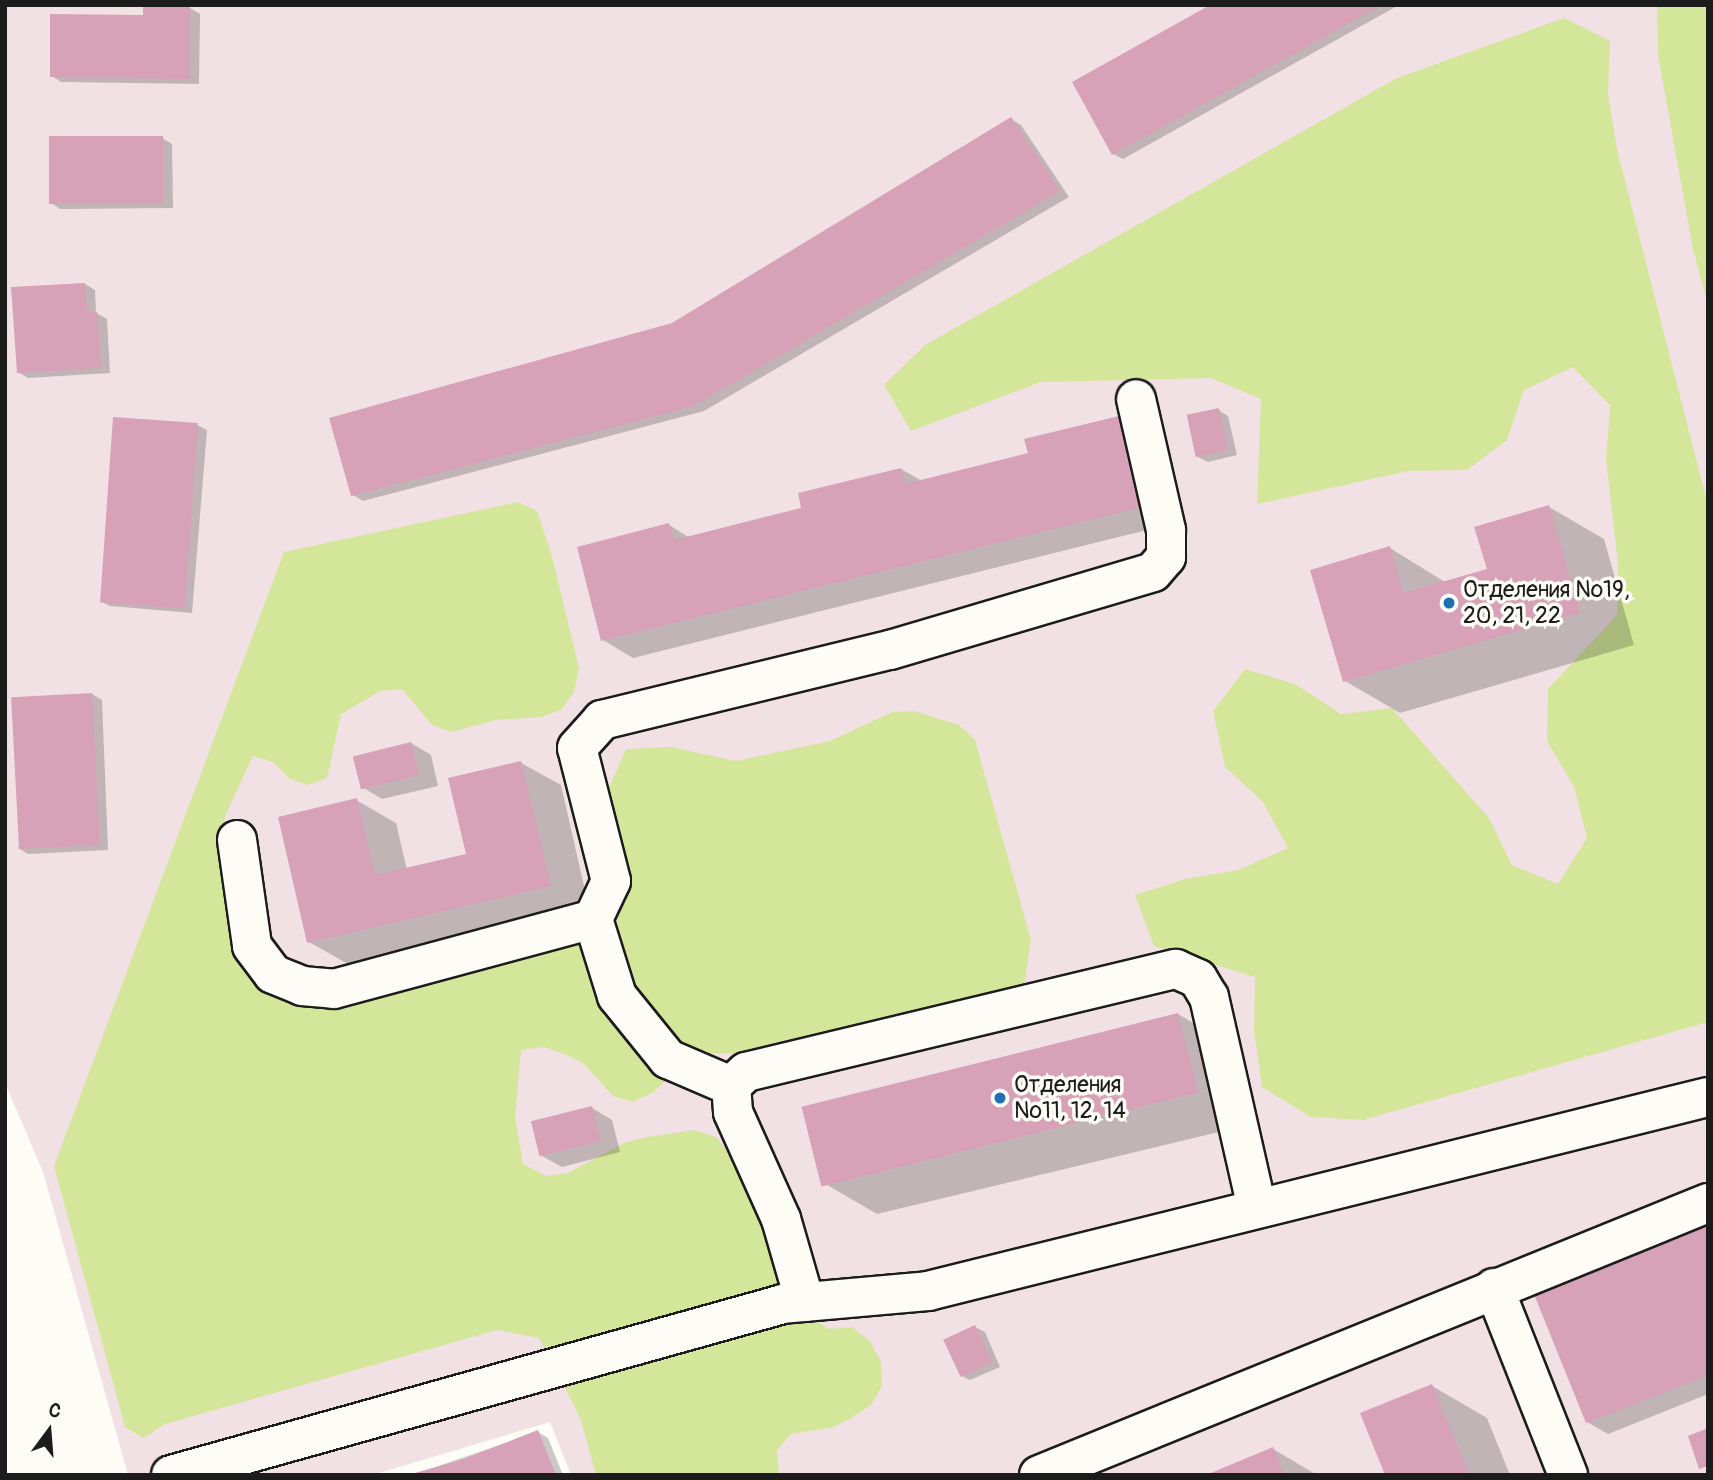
<!DOCTYPE html>
<meta charset="utf-8">
<style>
body{margin:0}
#map{position:relative;width:1713px;height:1480px;overflow:hidden;background:#fdfcf7;font-family:Pangolin,sans-serif}
div>[style]{position:absolute}
.built>*{inset:0;background:#f2e1e4}
.green>*{inset:0;background:#d4e69a}
.shadow>*{inset:0;background:#0003}
.building>*{inset:0;background:#d7a1b7;transform-origin:0 0}
.roads{filter:drop-shadow(2px 0 #1c1c1c) drop-shadow(-2px 0 #1c1c1c) drop-shadow(0 2px #1c1c1c) drop-shadow(0 -2px #1c1c1c)}
.minor>*{height:38px;margin:-19px;padding:0 19px;transform-origin:19px;border-radius:19px;background:#fdfcf7}
.dots>*{width:19px;height:19px;translate:-50% -50%;box-sizing:border-box;border:4px solid #fdfcf7;border-radius:50%}
span{translate:-50% -50%;white-space:nowrap;text-align:center;line-height:1.15;-webkit-text-stroke:7px #fdfcf7;paint-order:stroke}
.poi-label{font-size:23px;color:#1c1c1c}
.left{translate:0 -50%;text-align:left}
.frame{position:absolute;inset:0;border:7px solid #1c1c1c;pointer-events:none}
.north{position:absolute;left:14px;top:1396px;width:70px;height:70px;-webkit-text-stroke:5px #fdfcf7;paint-order:stroke;rotate:16deg;font-size:19px;font-weight:700;line-height:28px;text-align:center;color:#1c1c1c}
.north::after{content:'';display:block;margin:auto;width:24px;height:32px;background:#1c1c1c;clip-path:polygon(50% 0,100% 100%,50% 72%,0 100%)}
</style>
<div id="map">
<div class="built">
<i style="clip-path:polygon(5px 5px,1708px 5px,1708px 1475px,571px 1475px,550px 1422px,372px 1475px,128px 1475px,43px 1172px,5px 1083px)"></i>
</div>
<div class="green">
<i style="clip-path:polygon(1657px 5px,1708px 5px,1708px 305px,1693px 249px,1658px 55px)"></i>
<i style="clip-path:polygon(1564px 18px,1610px 41px,1608px 95px,1617px 149px,1708px 506px,1708px 1022px,1363px 1120px,1311px 1117px,1262px 1087px,1254px 1031px,1255px 977px,1154px 946px,1135px 895px,1185px 879px,1238px 870px,1288px 848px,1263px 802px,1225px 767px,1213px 711px,1245px 669px,1295px 684px,1341px 714px,1392px 708px,1489px 818px,1512px 865px,1558px 884px,1587px 838px,1574px 787px,1547px 741px,1548px 689px,1617px 615px,1618px 563px,1606px 460px,1610px 405px,1573px 367px,1524px 390px,1507px 440px,1467px 470px,1408px 471px,1257px 504px,1261px 399px,1211px 378px,1041px 382px,911px 431px,884px 385px,925px 345px,1397px 78px)"></i>
<i style="clip-path:polygon(518px 502px,537px 511px,552px 556px,579px 668px,574px 692px,561px 710px,541px 717px,496px 720px,451px 732px,432px 725px,402px 689px,380px 691px,341px 714px,327px 778px,307px 785px,289px 778px,273px 762px,253px 756px,225px 816px,222px 838px,229px 933px,237px 955px,265px 991px,590px 926px,609px 788px,626px 749px,671px 747px,736px 761px,830px 741px,892px 712px,914px 711px,959px 725px,975px 740px,1031px 940px,1024px 985px,775px 1054px,705px 1053px,685px 1062px,654px 1092px,633px 1102px,613px 1096px,583px 1063px,565px 1054px,544px 1047px,521px 1050px,515px 1117px,523px 1164px,546px 1176px,568px 1173px,626px 1142px,647px 1137px,694px 1130px,716px 1137px,730px 1154px,808px 1317px,830px 1329px,852px 1327px,870px 1341px,881px 1362px,882px 1386px,871px 1405px,853px 1417px,834px 1427px,791px 1434px,777px 1450px,779px 1475px,596px 1475px,580px 1417px,539px 1338px,497px 1330px,165px 1424px,144px 1438px,125px 1427px,54px 1166px,284px 552px)"></i>
</div>
<div class="shadow">
<i style="clip-path:polygon(1213px 5px,1399px 5px,1123px 159px,1113px 154px)"></i>
<i style="clip-path:polygon(190px 8px,200px 14px,199px 84px,61px 82px,52px 76px,144px 17px)"></i>
<i style="clip-path:polygon(1011px 119px,1021px 125px,1069px 197px,704px 411px,363px 501px,353px 495px,673px 325px)"></i>
<i style="clip-path:polygon(162px 138px,172px 144px,173px 208px,60px 209px,51px 203px)"></i>
<i style="clip-path:polygon(85px 284px,95px 290px,96px 313px,107px 319px,110px 373px,28px 378px,18px 372px)"></i>
<i style="clip-path:polygon(1218px 410px,1228px 416px,1237px 455px,1208px 462px,1198px 457px)"></i>
<i style="clip-path:polygon(1119px 418px,1149px 435px,1171px 524px,633px 658px,603px 640px,669px 525px,690px 538px,803px 510px,901px 469px,922px 481px,1030px 454px)"></i>
<i style="clip-path:polygon(197px 425px,207px 430px,192px 613px,110px 606px,100px 601px)"></i>
<i style="clip-path:polygon(1549px 507px,1604px 539px,1634px 645px,1400px 713px,1345px 681px,1390px 548px,1445px 582px,1489px 570px)"></i>
<i style="clip-path:polygon(92px 694px,102px 700px,108px 850px,28px 854px,18px 848px)"></i>
<i style="clip-path:polygon(411px 743px,431px 755px,438px 786px,382px 799px,362px 787px)"></i>
<i style="clip-path:polygon(521px 763px,561px 785px,589px 908px,348px 964px,309px 942px,356px 800px,396px 823px,407px 870px,468px 856px)"></i>
<i style="clip-path:polygon(1178px 1014px,1233px 1046px,1252px 1124px,877px 1214px,822px 1182px)"></i>
<i style="clip-path:polygon(592px 1108px,612px 1120px,620px 1152px,562px 1167px,542px 1156px)"></i>
<i style="clip-path:polygon(1708px 1219px,1708px 1394px,1608px 1434px,1587px 1422px)"></i>
<i style="clip-path:polygon(975px 1327px,985px 1332px,1000px 1367px,970px 1380px,960px 1375px)"></i>
<i style="clip-path:polygon(1432px 1386px,1487px 1418px,1510px 1475px,1387px 1475px)"></i>
<i style="clip-path:polygon(538px 1432px,548px 1438px,563px 1475px,412px 1475px)"></i>
<i style="clip-path:polygon(1273px 1449px,1317px 1475px,1210px 1475px)"></i>
</div>
<div class="building">
<i style="clip-path:polygon(1210px 5px,1381px 5px,1112px 155px,1072px 82px)"></i>
<i style="clip-path:polygon(143px 6px,190px 7px,190px 79px,50px 77px,50px 14px,143px 15px)"></i>
<i style="clip-path:polygon(1011px 117px,1060px 191px,694px 406px,351px 496px,329px 418px,672px 323px)"></i>
<i style="left:49px;top:136px;width:114px;height:68px"></i>
<i style="clip-path:polygon(85px 283px,87px 312px,97px 312px,101px 368px,17px 373px,11px 287px)"></i>
<i style="left:1219px;top:408px;width:43px;height:33px;rotate:78deg"></i>
<i style="clip-path:polygon(1119px 416px,1142px 507px,601px 641px,577px 547px,669px 523px,674px 540px,801px 508px,798px 493px,901px 468px,905px 484px,1028px 453px,1024px 439px)"></i>
<i style="left:113px;top:417px;width:85px;height:186px;rotate:4deg"></i>
<i style="clip-path:polygon(1549px 505px,1580px 613px,1343px 682px,1310px 570px,1390px 546px,1403px 593px,1487px 569px,1474px 527px)"></i>
<i style="left:92px;top:693px;width:152px;height:81px;rotate:87deg"></i>
<i style="left:411px;top:742px;width:34px;height:60px;rotate:76deg"></i>
<i style="clip-path:polygon(521px 761px,551px 886px,307px 943px,278px 817px,357px 798px,375px 875px,466px 854px,448px 778px)"></i>
<i style="left:1178px;top:1013px;width:82px;height:388px;rotate:76deg"></i>
<i style="left:592px;top:1106px;width:36px;height:63px;rotate:76deg"></i>
<i style="clip-path:polygon(1708px 1218px,1708px 1375px,1586px 1423px,1531px 1287px)"></i>
<i style="left:975px;top:1325px;width:41px;height:35px;rotate:65deg"></i>
<i style="clip-path:polygon(1432px 1384px,1469px 1475px,1385px 1475px,1360px 1413px)"></i>
<i style="clip-path:polygon(1708px 1428px,1708px 1466px,1699px 1469px,1688px 1436px)"></i>
<i style="clip-path:polygon(538px 1430px,556px 1475px,408px 1475px,461px 1460px)"></i>
<i style="clip-path:polygon(1273px 1447px,1284px 1475px,1206px 1475px)"></i>
</div>
<div class="roads">
<div class="minor">
<i style="left:237px;top:840px;width:107px;rotate:81.9deg"></i>
<i style="left:252px;top:946px;width:35px;rotate:53deg"></i>
<i style="left:273px;top:974px;width:31px;rotate:22deg"></i>
<i style="left:302px;top:986px;width:32px;rotate:5deg"></i>
<i style="left:334px;top:989px;width:268px;rotate:-15.1deg"></i>
<i style="left:731px;top:1086px;width:69px;rotate:-156.8deg"></i>
<i style="left:668px;top:1059px;width:81px;rotate:-129deg"></i>
<i style="left:617px;top:996px;width:81px;rotate:-107.3deg"></i>
<i style="left:593px;top:919px;width:42px;rotate:-64.7deg"></i>
<i style="left:611px;top:881px;width:137px;rotate:-104.3deg"></i>
<i style="left:577px;top:748px;width:38px;rotate:-48deg"></i>
<i style="left:602px;top:720px;width:296px;rotate:-13.7deg"></i>
<i style="left:890px;top:650px;width:274px;rotate:-16.5deg"></i>
<i style="left:1153px;top:572px;width:20px;rotate:-49deg"></i>
<i style="left:1166px;top:557px;width:27px;rotate:-90deg"></i>
<i style="left:1166px;top:530px;width:134px;rotate:-102.9deg"></i>
<i style="left:1494px;top:1288px;width:201px;rotate:68.4deg"></i>
<i style="left:805px;top:1302px;width:86px;rotate:-106.1deg"></i>
<i style="left:781px;top:1219px;width:117px;rotate:-114.2deg"></i>
<i style="left:733px;top:1112px;width:26px;rotate:-94deg"></i>
<i style="left:731px;top:1086px;width:21px;rotate:-43deg"></i>
<i style="left:746px;top:1072px;width:442px;rotate:-13.5deg"></i>
<i style="left:1176px;top:969px;width:24px;rotate:24deg"></i>
<i style="left:1198px;top:979px;width:21px;rotate:59deg"></i>
<i style="left:1209px;top:997px;width:216px;rotate:77.2deg"></i>
<i style="left:171px;top:1475px;width:635px;rotate:-15.61deg"></i>
<i style="left:783px;top:1304px;width:146px;rotate:-5.1deg"></i>
<i style="left:928px;top:1291px;width:804px;rotate:-13.97deg"></i>
<i style="left:1039px;top:1475px;width:722px;rotate:-22.13deg"></i>
</div>
</div>
<div class="dots">
<i style="left:1449px;top:603px;background:#1f6fb2"></i>
<i style="left:1000px;top:1098px;background:#1f6fb2"></i>
</div>
<div class="poi-label">
<span class="left" style="left:1463px;top:603px">Отделения №19,<br>20, 21, 22</span>
<span class="left" style="left:1014px;top:1098px">Отделения<br>№11, 12, 14</span>
</div>
<div class="frame"></div>
<div class="north">С</div>
</div>
